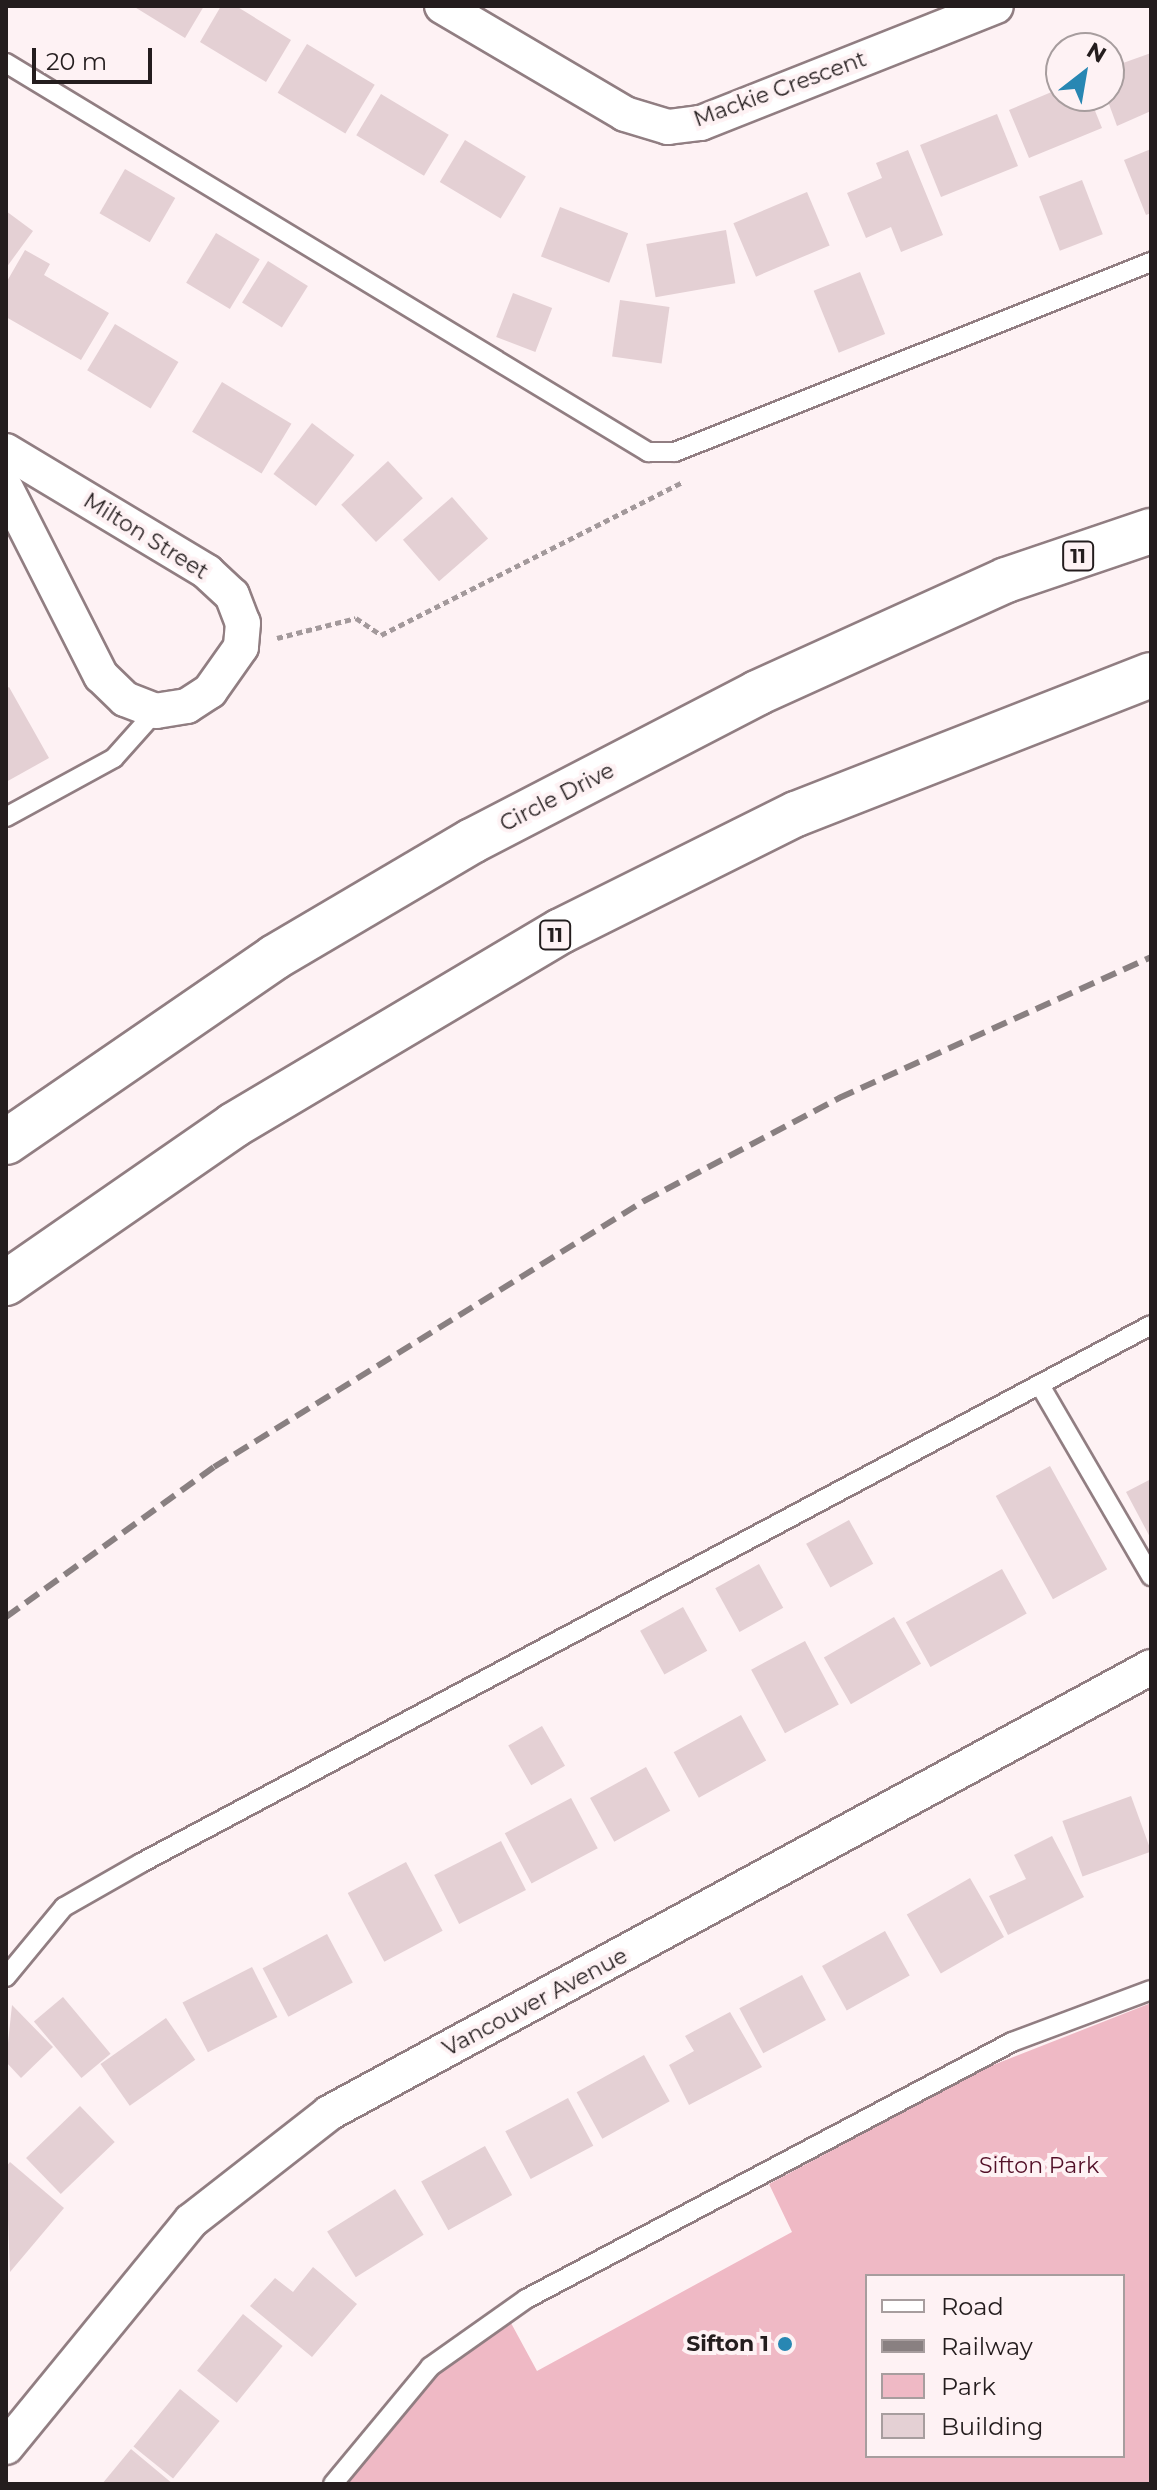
<!DOCTYPE html>
<style>
body{margin:0}
#map{position:relative;width:1157px;height:2490px;overflow:hidden;background:#fef2f4;font-family:Montserrat,sans-serif}
div>[style]{position:absolute}
.green>*{inset:0;background:#efb9c5}
.building>*{inset:0;background:#e4d0d4;transform-origin:0 0}
.path>*{height:5px;margin-top:-2.5px;transform-origin:0;background:repeating-linear-gradient(90deg,#a3999b 0 6px,transparent 0 10px)}
.roads{filter:drop-shadow(2px 0 #917e82) drop-shadow(-2px 0 #917e82) drop-shadow(0 2px #917e82) drop-shadow(0 -2px #917e82)}
.service>*{height:18px;margin:-9px;padding:0 9px;transform-origin:9px;border-radius:9px;background:#fff}
.minor>*{height:34px;margin:-17px;padding:0 17px;transform-origin:17px;border-radius:17px;background:#fff}
.trunk>*{height:44px;margin:-22px;padding:0 22px;transform-origin:22px;border-radius:22px;background:#fff}
.rail>*{height:6px;margin-top:-3px;transform-origin:0;background:repeating-linear-gradient(90deg,#898081 0 16px,transparent 0 24px)}
.dots>*{width:22px;height:22px;translate:-50% -50%;box-sizing:border-box;border:4px solid #fef2f4;border-radius:50%}
span{translate:-50% -50%;white-space:nowrap;text-align:center;line-height:1.15;-webkit-text-stroke:8px #fef2f4;paint-order:stroke}
.shield-label span{padding:2px 6px;background:#fef2f4;border:2px solid;border-radius:6px;-webkit-text-stroke-width:0}
.shield-label{font-size:20px;color:#241d1e;font-weight:700}
.street-label{font-size:22px;color:#241d1e}
.park-label{font-size:22px;color:#520f27}
.poi-label{font-size:22px;color:#241d1e;font-weight:700}
.right{translate:-100% -50%;text-align:right}
.frame{position:absolute;inset:0;border:8px solid #241d1e;pointer-events:none}
.legend{position:absolute;left:865px;top:2274px;width:260px;height:184px;box-sizing:border-box;background:#fef2f4;border:2px solid #a79d9e;margin:0;padding:10px 14px;list-style:none;font-size:24px;color:#241d1e}
.legend li{display:flex;align-items:center;gap:16px;height:40px}
.legend b{width:40px;border:2px solid #a79d9e}
.north{position:absolute;left:1045px;top:32px;width:80px;height:80px;box-sizing:border-box;background:#fef2f4;border:2px solid #a79d9e;border-radius:50%;rotate:31deg;font-size:22px;font-weight:700;line-height:32px;text-align:center;color:#241d1e}
.north::after{content:'';display:block;margin:auto;width:28px;height:36px;background:#2887b3;clip-path:polygon(50% 0,100% 100%,50% 72%,0 100%)}
.scale{position:absolute;left:32px;top:48px;width:120px;height:36px;box-sizing:border-box;border:4px solid #241d1e;border-top:0;padding-left:10px;font-size:24px;line-height:28px;white-space:nowrap;color:#241d1e;-webkit-text-stroke:6px #fef2f4;paint-order:stroke}
</style>
<div id="map">
<div class="green">
<i style="clip-path:polygon(evenodd,1151px 2003px,1151px 2484px,341px 2484px,417px 2387px,465px 2346px,511px 2323px,537px 2371px,792px 2232px,769px 2184px,988px 2067px,1151px 2003px,867px 2276px,1123px 2276px,1123px 2456px,867px 2456px,867px 2276px)"></i>
</div>
<div class="building">
<i style="clip-path:polygon(133px 6px,204px 6px,185px 38px)"></i>
<i style="clip-path:polygon(221px 6px,236px 6px,291px 40px,266px 82px,200px 42px)"></i>
<i style="left:307px;top:44px;width:79px;height:57px;rotate:31deg"></i>
<i style="clip-path:polygon(1151px 53px,1151px 111px,1117px 126px,1106px 96px,1109px 68px)"></i>
<i style="clip-path:polygon(1061px 88px,1061px 96px,1089px 96px,1102px 128px,1029px 158px,1009px 110px)"></i>
<i style="left:381px;top:94px;width:79px;height:48px;rotate:31deg"></i>
<i style="left:997px;top:114px;width:56px;height:83px;rotate:68deg"></i>
<i style="left:465px;top:140px;width:71px;height:49px;rotate:31deg"></i>
<i style="clip-path:polygon(1151px 149px,1151px 213px,1146px 215px,1124px 160px)"></i>
<i style="clip-path:polygon(908px 150px,943px 235px,901px 252px,891px 227px,866px 238px,847px 193px,882px 178px,876px 163px)"></i>
<i style="left:125px;top:169px;width:58px;height:51px;rotate:30deg"></i>
<i style="left:1082px;top:180px;width:58px;height:46px;rotate:69deg"></i>
<i style="left:807px;top:192px;width:58px;height:80px;rotate:67deg"></i>
<i style="left:560px;top:207px;width:73px;height:53px;rotate:21deg"></i>
<i style="clip-path:polygon(6px 211px,33px 231px,6px 268px)"></i>
<i style="left:726px;top:230px;width:54px;height:81px;rotate:80deg"></i>
<i style="left:216px;top:233px;width:51px;height:58px;rotate:31deg"></i>
<i style="clip-path:polygon(25px 250px,50px 264px,44px 275px,109px 313px,81px 360px,6px 317px,6px 283px)"></i>
<i style="left:268px;top:261px;width:47px;height:49px;rotate:32deg"></i>
<i style="left:860px;top:272px;width:67px;height:50px;rotate:68deg"></i>
<i style="left:513px;top:293px;width:42px;height:47px;rotate:21deg"></i>
<i style="left:620px;top:300px;width:50px;height:57px;rotate:8deg"></i>
<i style="left:115px;top:324px;width:74px;height:54px;rotate:31deg"></i>
<i style="left:222px;top:382px;width:81px;height:58px;rotate:31deg"></i>
<i style="left:312px;top:423px;width:53px;height:64px;rotate:37deg"></i>
<i style="left:388px;top:461px;width:51px;height:64px;rotate:47deg"></i>
<i style="left:452px;top:497px;width:55px;height:65px;rotate:49deg"></i>
<i style="clip-path:polygon(9px 687px,49px 758px,6px 782px,6px 689px)"></i>
<i style="left:1050px;top:1466px;width:118px;height:62px;rotate:61deg"></i>
<i style="clip-path:polygon(1151px 1479px,1151px 1539px,1126px 1492px)"></i>
<i style="left:849px;top:1520px;width:50px;height:49px;rotate:61deg"></i>
<i style="left:759px;top:1564px;width:50px;height:50px;rotate:61deg"></i>
<i style="left:1002px;top:1569px;width:51px;height:110px;rotate:61deg"></i>
<i style="left:683px;top:1607px;width:50px;height:49px;rotate:61deg"></i>
<i style="left:894px;top:1617px;width:54px;height:81px;rotate:60deg"></i>
<i style="left:805px;top:1641px;width:72px;height:61px;rotate:62deg"></i>
<i style="left:741px;top:1715px;width:52px;height:77px;rotate:61deg"></i>
<i style="left:542px;top:1726px;width:46px;height:39px;rotate:60deg"></i>
<i style="left:646px;top:1767px;width:50px;height:64px;rotate:61deg"></i>
<i style="left:1131px;top:1796px;width:59px;height:73px;rotate:70deg"></i>
<i style="left:571px;top:1798px;width:57px;height:75px;rotate:62deg"></i>
<i style="clip-path:polygon(1052px 1836px,1084px 1897px,1008px 1935px,989px 1896px,1026px 1879px,1014px 1855px)"></i>
<i style="left:501px;top:1841px;width:55px;height:75px;rotate:63deg"></i>
<i style="left:406px;top:1862px;width:78px;height:66px;rotate:62deg"></i>
<i style="left:970px;top:1878px;width:68px;height:73px;rotate:60deg"></i>
<i style="left:885px;top:1931px;width:51px;height:72px;rotate:61deg"></i>
<i style="left:327px;top:1934px;width:55px;height:73px;rotate:62deg"></i>
<i style="left:252px;top:1967px;width:56px;height:78px;rotate:63deg"></i>
<i style="left:802px;top:1975px;width:51px;height:71px;rotate:62deg"></i>
<i style="left:63px;top:1997px;width:74px;height:38px;rotate:50deg"></i>
<i style="clip-path:polygon(12px 2005px,53px 2047px,21px 2078px,6px 2062px)"></i>
<i style="clip-path:polygon(730px 2012px,762px 2067px,689px 2105px,669px 2065px,694px 2051px,685px 2036px)"></i>
<i style="left:166px;top:2018px;width:51px;height:80px;rotate:55deg"></i>
<i style="left:644px;top:2055px;width:53px;height:77px;rotate:61deg"></i>
<i style="left:568px;top:2098px;width:54px;height:71px;rotate:62deg"></i>
<i style="left:80px;top:2106px;width:50px;height:75px;rotate:46deg"></i>
<i style="left:485px;top:2146px;width:56px;height:73px;rotate:61deg"></i>
<i style="clip-path:polygon(10px 2162px,64px 2208px,10px 2272px,6px 2167px)"></i>
<i style="left:395px;top:2189px;width:54px;height:80px;rotate:58deg"></i>
<i style="clip-path:polygon(313px 2267px,357px 2304px,312px 2357px,250px 2306px,275px 2278px,293px 2292px)"></i>
<i style="left:243px;top:2314px;width:51px;height:73px;rotate:39deg"></i>
<i style="left:180px;top:2389px;width:51px;height:74px;rotate:39deg"></i>
<i style="clip-path:polygon(131px 2449px,173px 2484px,102px 2484px)"></i>
</div>
<div class="path">
<i style="left:277px;top:638px;width:81px;rotate:-14.2deg"></i>
<i style="left:356px;top:618px;width:30px;rotate:34deg"></i>
<i style="left:381px;top:635px;width:339px;rotate:-26.9deg"></i>
</div>
<div class="roads">
<div class="service">
<i style="left:6px;top:63px;width:751px;rotate:31.21deg"></i>
<i style="left:648px;top:452px;width:27px"></i>
<i style="left:675px;top:452px;width:513px;rotate:-21.76deg"></i>
<i style="left:6px;top:817px;width:123px;rotate:-28.6deg"></i>
<i style="left:114px;top:758px;width:63px;rotate:-48.2deg"></i>
<i style="left:1041px;top:1387px;width:219px;rotate:59.8deg"></i>
<i style="left:6px;top:1977px;width:91px;rotate:-50.4deg"></i>
<i style="left:64px;top:1907px;width:89px;rotate:-29.7deg"></i>
<i style="left:141px;top:1863px;width:1144px;rotate:-28.04deg"></i>
<i style="left:333px;top:2484px;width:152px;rotate:-50.3deg"></i>
<i style="left:430px;top:2367px;width:118px;rotate:-35.3deg"></i>
<i style="left:526px;top:2299px;width:550px;rotate:-27.87deg"></i>
<i style="left:1012px;top:2042px;width:148px;rotate:-20.5deg"></i>
</div>
<div class="minor">
<i style="left:442px;top:6px;width:212px;rotate:30.5deg"></i>
<i style="left:625px;top:114px;width:45px;rotate:16.8deg"></i>
<i style="left:668px;top:127px;width:33px;rotate:-7deg"></i>
<i style="left:701px;top:123px;width:317px;rotate:-21.6deg"></i>
<i style="left:6px;top:451px;width:235px;rotate:31deg"></i>
<i style="left:207px;top:572px;width:34px;rotate:43deg"></i>
<i style="left:232px;top:595px;width:30px;rotate:69deg"></i>
<i style="left:243px;top:623px;width:24px;rotate:95deg"></i>
<i style="left:241px;top:647px;width:54px;rotate:125.2deg"></i>
<i style="left:210px;top:691px;width:27px;rotate:147deg"></i>
<i style="left:187px;top:706px;width:31px;rotate:171deg"></i>
<i style="left:156px;top:711px;width:33px;rotate:-159deg"></i>
<i style="left:125px;top:699px;width:33px;rotate:-136deg"></i>
<i style="left:101px;top:676px;width:210px;rotate:-116.9deg"></i>
<i style="left:6px;top:2447px;width:292px;rotate:-50.7deg"></i>
<i style="left:191px;top:2221px;width:175px;rotate:-38deg"></i>
<i style="left:329px;top:2113px;width:935px;rotate:-28.48deg"></i>
</div>
<div class="trunk">
<i style="left:6px;top:1142px;width:326px;rotate:-34.5deg"></i>
<i style="left:275px;top:957px;width:229px;rotate:-30.5deg"></i>
<i style="left:472px;top:841px;width:321px;rotate:-27.4deg"></i>
<i style="left:757px;top:693px;width:273px;rotate:-24.4deg"></i>
<i style="left:1006px;top:580px;width:153px;rotate:-18.7deg"></i>
<i style="left:6px;top:1283px;width:277px;rotate:-34.7deg"></i>
<i style="left:234px;top:1125px;width:380px;rotate:-30.7deg"></i>
<i style="left:561px;top:931px;width:263px;rotate:-26.5deg"></i>
<i style="left:796px;top:814px;width:381px;rotate:-21.4deg"></i>
</div>
</div>
<div class="rail">
<i style="left:6px;top:1617px;width:256px;rotate:-35.8deg"></i>
<i style="left:214px;top:1467px;width:506px;rotate:-31.74deg"></i>
<i style="left:644px;top:1201px;width:221px;rotate:-27.8deg"></i>
<i style="left:839px;top:1098px;width:342px;rotate:-24.3deg"></i>
</div>
<div class="dots">
<i style="left:785px;top:2344px;background:#2887b3"></i>
</div>
<div class="shield-label">
<span style="left:1078px;top:556px">11</span>
<span style="left:555px;top:935px">11</span>
</div>
<div class="street-label">
<span style="left:780px;top:89px;rotate:-20deg">Mackie Crescent</span>
<span style="left:146px;top:536px;rotate:32deg">Milton Street</span>
<span style="left:557px;top:797px;rotate:-27deg">Circle Drive</span>
<span style="left:535px;top:2002px;rotate:-28deg">Vancouver Avenue</span>
</div>
<div class="park-label">
<span style="left:1039px;top:2166px">Sifton Park</span>
</div>
<div class="poi-label">
<span class="right" style="left:769px;top:2344px">Sifton 1</span>
</div>
<div class="frame"></div>
<ul class="legend">
<li><b style="height:10px;background:#fff"></b>Road</li>
<li><b style="height:10px;background:#898081"></b>Railway</li>
<li><b style="height:22px;background:#efb9c5"></b>Park</li>
<li><b style="height:22px;background:#e4d0d4"></b>Building</li>
</ul>
<div class="north">N</div>
<div class="scale">20 m</div>
</div>
